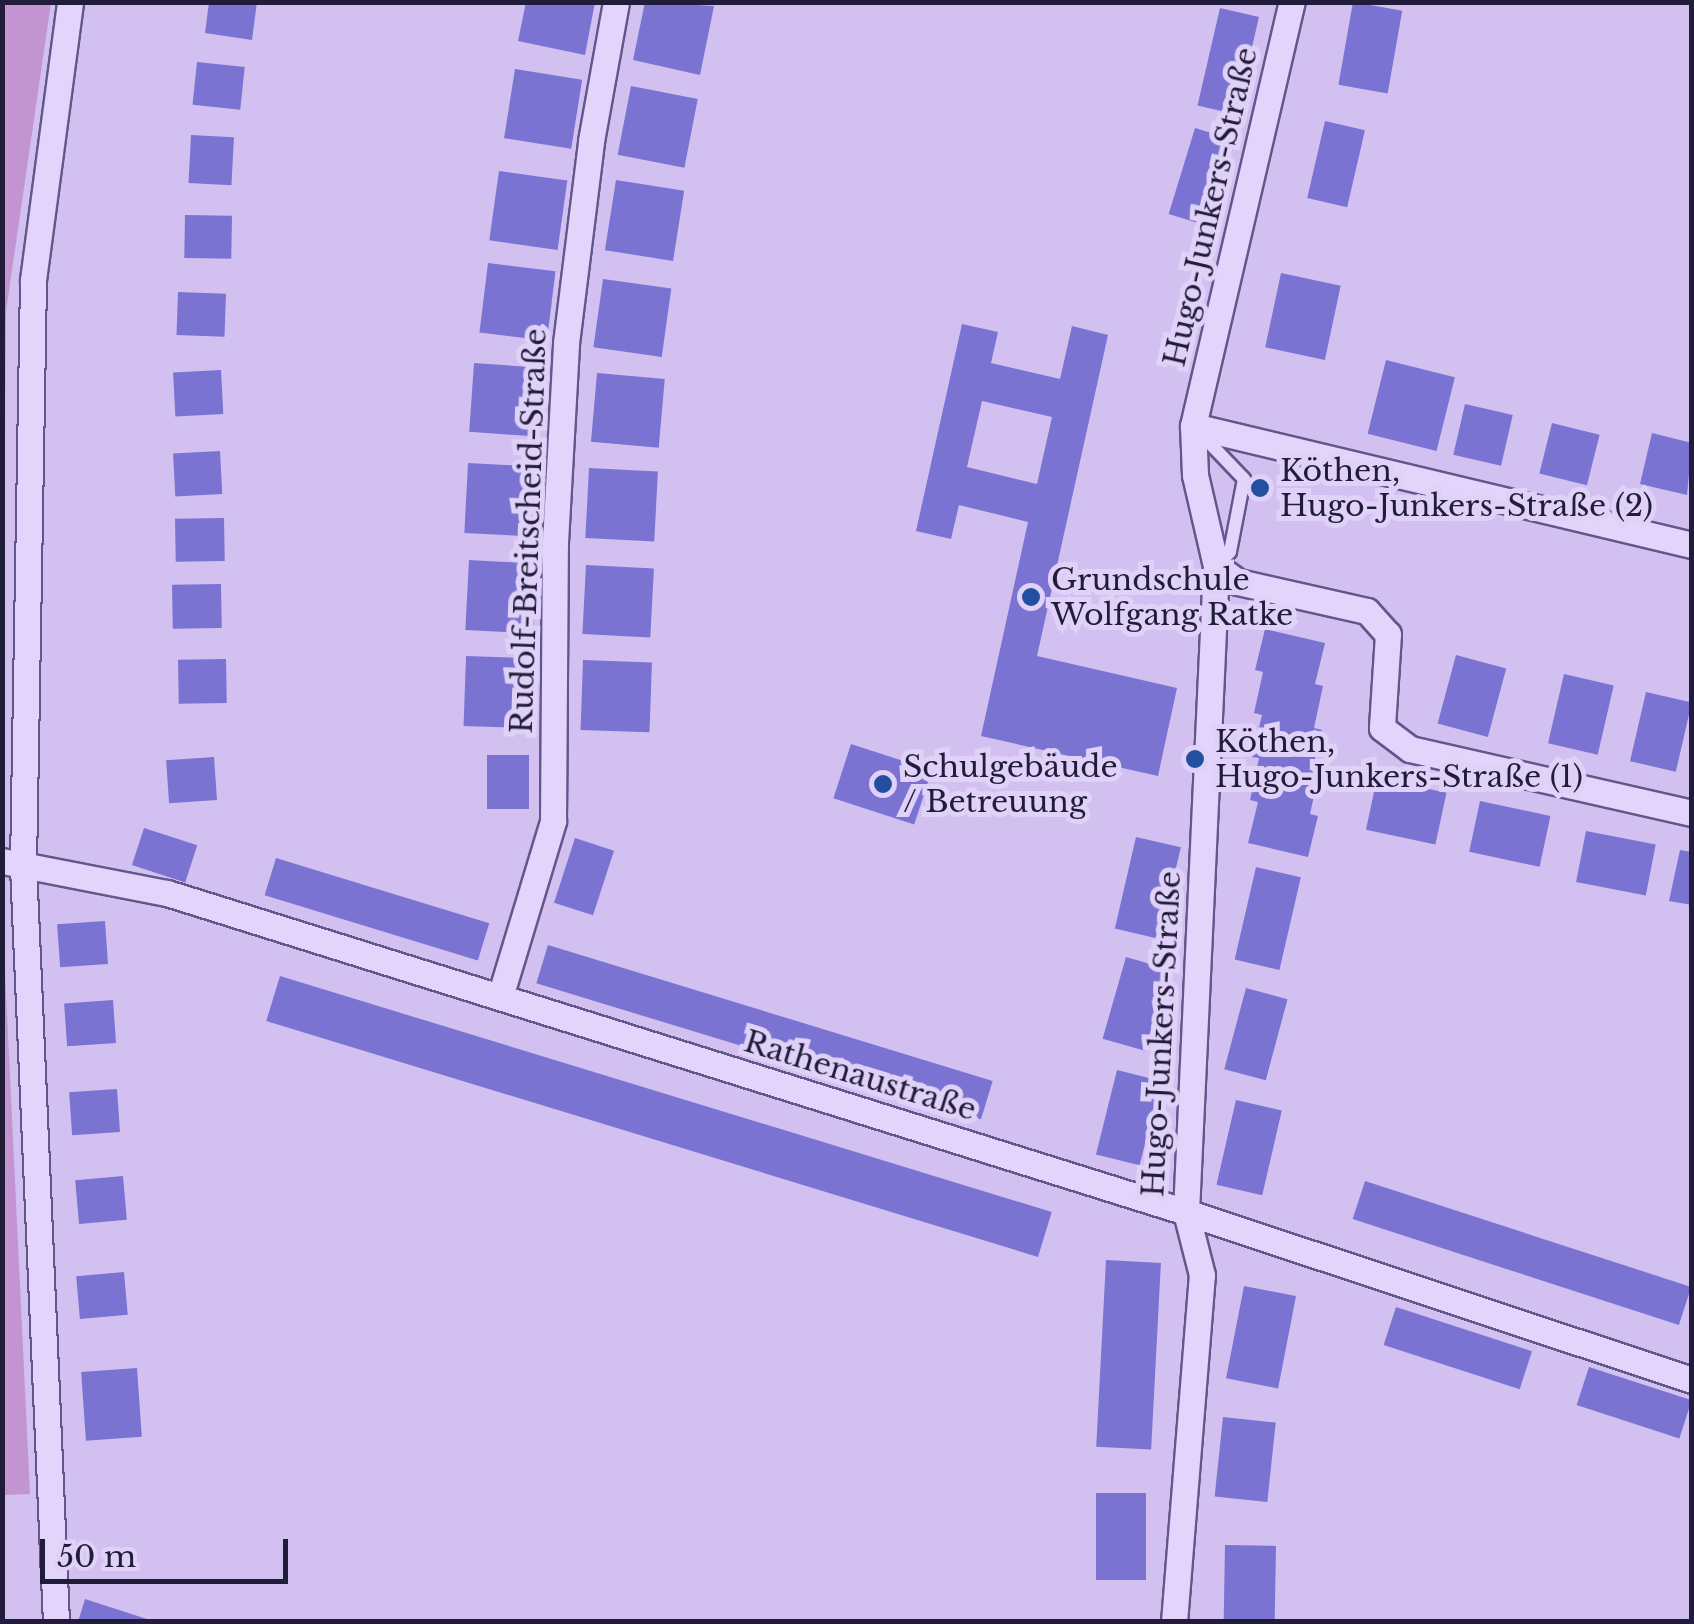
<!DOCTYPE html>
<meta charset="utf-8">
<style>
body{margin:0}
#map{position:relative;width:1694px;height:1624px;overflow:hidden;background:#d2c0f1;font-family:"Libre Baskerville",serif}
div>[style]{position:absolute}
.green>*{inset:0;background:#c294d0}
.building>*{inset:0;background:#7a73d2;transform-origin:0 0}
.roads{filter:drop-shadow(2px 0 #61578c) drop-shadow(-2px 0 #61578c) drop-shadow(0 2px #61578c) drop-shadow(0 -2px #61578c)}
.lane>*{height:12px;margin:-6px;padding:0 6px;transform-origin:6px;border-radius:6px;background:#e2d4fb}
.street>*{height:25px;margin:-12.5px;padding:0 12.5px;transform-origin:12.5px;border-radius:12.5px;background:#e2d4fb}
.dots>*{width:28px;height:28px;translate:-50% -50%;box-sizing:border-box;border:5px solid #dfd1f8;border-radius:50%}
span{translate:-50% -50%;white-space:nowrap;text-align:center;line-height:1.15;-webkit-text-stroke:10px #dfd1f8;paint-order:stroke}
.street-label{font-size:30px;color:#201c3a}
.poi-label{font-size:30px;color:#201c3a}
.left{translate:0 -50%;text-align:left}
.frame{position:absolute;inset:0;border:5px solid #201c3a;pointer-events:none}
.scale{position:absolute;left:40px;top:1539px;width:248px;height:45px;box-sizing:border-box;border:5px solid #201c3a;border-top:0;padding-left:12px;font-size:30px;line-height:35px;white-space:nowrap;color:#201c3a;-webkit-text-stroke:8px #dfd1f8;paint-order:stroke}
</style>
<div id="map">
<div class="green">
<i style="clip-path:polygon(3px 2px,51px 3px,6px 311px,3px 681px)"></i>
<i style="clip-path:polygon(2px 910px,30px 1494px,3px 1495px,2px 1495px)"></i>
</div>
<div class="building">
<i style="clip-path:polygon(209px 2px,257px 2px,252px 40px,205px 33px)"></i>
<i style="clip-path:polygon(526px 2px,595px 2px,585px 55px,518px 41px)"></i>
<i style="clip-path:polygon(645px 2px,714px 6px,700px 75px,633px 60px)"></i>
<i style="left:1353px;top:2px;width:50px;height:84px;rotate:10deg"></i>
<i style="left:1220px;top:8px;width:40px;height:100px;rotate:13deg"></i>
<i style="left:197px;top:62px;width:48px;height:43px;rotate:6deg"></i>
<i style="left:515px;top:69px;width:68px;height:70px;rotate:9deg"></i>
<i style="left:631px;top:86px;width:68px;height:70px;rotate:11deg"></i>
<i style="left:1325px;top:121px;width:41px;height:79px;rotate:13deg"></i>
<i style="left:1195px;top:128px;width:42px;height:90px;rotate:17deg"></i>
<i style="left:191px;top:135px;width:43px;height:48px;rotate:3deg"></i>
<i style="left:499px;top:171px;width:69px;height:70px;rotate:8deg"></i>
<i style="left:616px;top:180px;width:69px;height:71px;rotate:9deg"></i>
<i style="left:185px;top:215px;width:47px;height:43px;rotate:1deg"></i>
<i style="left:488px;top:263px;width:68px;height:70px;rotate:7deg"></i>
<i style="left:1281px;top:273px;width:61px;height:76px;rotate:12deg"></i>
<i style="left:603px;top:279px;width:69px;height:69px;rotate:8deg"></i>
<i style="left:178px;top:292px;width:48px;height:43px;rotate:2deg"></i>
<i style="clip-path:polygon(evenodd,962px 324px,998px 332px,991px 363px,1060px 379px,1072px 326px,1108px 335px,1037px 656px,1177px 688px,1158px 776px,981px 736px,1028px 522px,959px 505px,951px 539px,916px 531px,962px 324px,982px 401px,1052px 417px,1037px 484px,967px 467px,982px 401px)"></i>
<i style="left:1386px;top:360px;width:71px;height:76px;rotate:14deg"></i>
<i style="left:474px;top:363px;width:68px;height:69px;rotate:4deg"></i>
<i style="left:221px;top:370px;width:44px;height:48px;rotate:87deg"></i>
<i style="left:597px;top:373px;width:68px;height:69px;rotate:5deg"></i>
<i style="left:1465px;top:404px;width:49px;height:52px;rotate:13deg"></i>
<i style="left:1552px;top:423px;width:49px;height:52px;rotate:14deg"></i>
<i style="clip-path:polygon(1652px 433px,1692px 443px,1687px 495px,1640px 484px)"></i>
<i style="left:220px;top:451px;width:43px;height:47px;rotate:87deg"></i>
<i style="left:468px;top:463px;width:68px;height:70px;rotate:3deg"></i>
<i style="left:589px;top:468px;width:69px;height:70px;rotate:3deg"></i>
<i style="left:224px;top:518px;width:43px;height:49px;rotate:89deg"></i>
<i style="left:469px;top:560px;width:68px;height:70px;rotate:3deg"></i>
<i style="left:586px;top:565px;width:68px;height:69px;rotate:3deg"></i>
<i style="left:221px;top:584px;width:44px;height:49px;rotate:89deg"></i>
<i style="clip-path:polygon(1265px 629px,1325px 643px,1315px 684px,1323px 686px,1314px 728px,1322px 730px,1312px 771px,1319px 773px,1310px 814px,1318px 816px,1308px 857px,1248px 843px,1258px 802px,1250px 800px,1259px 758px,1252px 757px,1262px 715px,1254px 713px,1263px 672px,1255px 670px)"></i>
<i style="left:1456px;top:655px;width:52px;height:71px;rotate:15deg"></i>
<i style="left:466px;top:656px;width:69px;height:70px;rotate:2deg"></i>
<i style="left:226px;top:659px;width:44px;height:48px;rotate:89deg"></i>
<i style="left:583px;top:660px;width:69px;height:70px;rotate:2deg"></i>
<i style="left:1564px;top:674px;width:51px;height:71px;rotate:13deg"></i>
<i style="left:1646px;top:692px;width:47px;height:71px;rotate:13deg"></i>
<i style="left:851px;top:744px;width:85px;height:57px;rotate:18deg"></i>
<i style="left:487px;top:755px;width:42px;height:54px"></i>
<i style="left:214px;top:757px;width:43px;height:48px;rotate:86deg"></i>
<i style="left:1377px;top:778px;width:71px;height:53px;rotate:12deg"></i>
<i style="left:1480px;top:801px;width:72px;height:52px;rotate:12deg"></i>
<i style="left:144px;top:828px;width:56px;height:39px;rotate:18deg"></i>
<i style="left:1586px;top:831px;width:71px;height:52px;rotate:11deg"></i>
<i style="left:1136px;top:837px;width:46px;height:94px;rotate:13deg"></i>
<i style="left:575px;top:838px;width:41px;height:68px;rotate:18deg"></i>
<i style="clip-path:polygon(1680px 850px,1692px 852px,1692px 905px,1669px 901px)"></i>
<i style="left:276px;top:858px;width:223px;height:39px;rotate:17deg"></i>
<i style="left:1256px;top:867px;width:46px;height:95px;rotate:13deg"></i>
<i style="left:105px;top:921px;width:43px;height:48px;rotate:86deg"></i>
<i style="left:548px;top:945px;width:465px;height:40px;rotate:17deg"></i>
<i style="left:1126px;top:957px;width:44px;height:85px;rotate:16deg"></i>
<i style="left:280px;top:976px;width:807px;height:47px;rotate:17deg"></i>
<i style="left:1246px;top:988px;width:43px;height:84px;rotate:15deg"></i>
<i style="left:113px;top:1000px;width:43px;height:49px;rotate:86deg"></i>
<i style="left:1117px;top:1070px;width:45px;height:87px;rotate:14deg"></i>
<i style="left:117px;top:1089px;width:43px;height:48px;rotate:86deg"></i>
<i style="left:1236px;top:1100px;width:47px;height:87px;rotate:13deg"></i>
<i style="left:123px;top:1176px;width:44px;height:48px;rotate:85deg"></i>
<i style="left:1365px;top:1181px;width:343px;height:40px;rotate:18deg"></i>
<i style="left:1106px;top:1260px;width:55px;height:187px;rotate:3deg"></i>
<i style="left:124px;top:1272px;width:43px;height:48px;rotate:85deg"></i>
<i style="left:1244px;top:1286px;width:53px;height:94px;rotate:11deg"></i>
<i style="left:1396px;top:1307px;width:143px;height:40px;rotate:18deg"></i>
<i style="left:1589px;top:1367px;width:108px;height:40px;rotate:18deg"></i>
<i style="left:137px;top:1368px;width:69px;height:56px;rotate:86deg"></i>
<i style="left:1223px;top:1417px;width:53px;height:80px;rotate:6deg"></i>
<i style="left:1096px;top:1493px;width:50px;height:87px"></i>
<i style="left:1225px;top:1545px;width:51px;height:77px;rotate:1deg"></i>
<i style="clip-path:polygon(85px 1599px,153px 1621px,152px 1622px,78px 1622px)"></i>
</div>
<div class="roads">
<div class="lane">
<i style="left:1200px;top:433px;width:64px;rotate:46.3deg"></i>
<i style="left:1244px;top:479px;width:74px;rotate:100.9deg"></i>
<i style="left:1230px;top:552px;width:17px;rotate:135deg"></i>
</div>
<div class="street">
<i style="left:1193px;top:426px;width:513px;rotate:13.41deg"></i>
<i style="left:1216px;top:566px;width:27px;rotate:36deg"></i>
<i style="left:1238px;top:582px;width:132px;rotate:12.7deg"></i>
<i style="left:1367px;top:611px;width:31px;rotate:48deg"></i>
<i style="left:1388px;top:634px;width:94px;rotate:93.7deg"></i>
<i style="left:1382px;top:728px;width:35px;rotate:37deg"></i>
<i style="left:1410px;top:749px;width:289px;rotate:12.8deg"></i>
<i style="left:2px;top:861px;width:168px;rotate:11deg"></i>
<i style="left:167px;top:893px;width:1068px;rotate:17.38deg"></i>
<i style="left:1186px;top:1212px;width:533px;rotate:18.37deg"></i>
<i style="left:500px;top:997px;width:184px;rotate:-73.2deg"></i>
<i style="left:553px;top:821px;width:279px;rotate:-89.6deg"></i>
<i style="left:555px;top:542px;width:199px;rotate:-86.8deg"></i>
<i style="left:566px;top:343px;width:204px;rotate:-82.9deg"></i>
<i style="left:591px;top:141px;width:141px;rotate:-79.8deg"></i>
<i style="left:56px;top:1622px;width:758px;rotate:-92.5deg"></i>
<i style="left:23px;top:865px;width:585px;rotate:-89.02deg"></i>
<i style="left:33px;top:280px;width:280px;rotate:-82.4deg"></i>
<i style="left:1174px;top:1622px;width:348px;rotate:-85.4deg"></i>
<i style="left:1202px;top:1275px;width:65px;rotate:-104.3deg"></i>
<i style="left:1186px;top:1212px;width:647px;rotate:-87.34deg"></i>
<i style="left:1216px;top:566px;width:93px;rotate:-103deg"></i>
<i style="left:1195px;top:475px;width:49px;rotate:-92.3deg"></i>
<i style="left:1193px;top:426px;width:435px;rotate:-76.9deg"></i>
</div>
</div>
<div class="dots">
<i style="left:1260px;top:488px;background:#224f9f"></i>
<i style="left:1031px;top:597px;background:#224f9f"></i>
<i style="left:1195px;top:759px;background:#224f9f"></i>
<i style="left:883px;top:784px;background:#224f9f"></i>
</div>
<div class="street-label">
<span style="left:1211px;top:207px;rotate:-77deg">Hugo-Junkers-Straße</span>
<span style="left:529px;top:531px;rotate:-88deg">Rudolf-Breitscheid-Straße</span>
<span style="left:1162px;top:1034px;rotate:-87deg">Hugo-Junkers-Straße</span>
<span style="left:860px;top:1076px;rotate:17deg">Rathenaustraße</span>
</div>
<div class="poi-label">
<span class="left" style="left:1280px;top:488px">Köthen,<br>Hugo-Junkers-Straße (2)</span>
<span class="left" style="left:1051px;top:597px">Grundschule<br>Wolfgang Ratke</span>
<span class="left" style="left:1215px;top:759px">Köthen,<br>Hugo-Junkers-Straße (1)</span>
<span class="left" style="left:903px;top:784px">Schulgebäude<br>/ Betreuung</span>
</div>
<div class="frame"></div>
<div class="scale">50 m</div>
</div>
